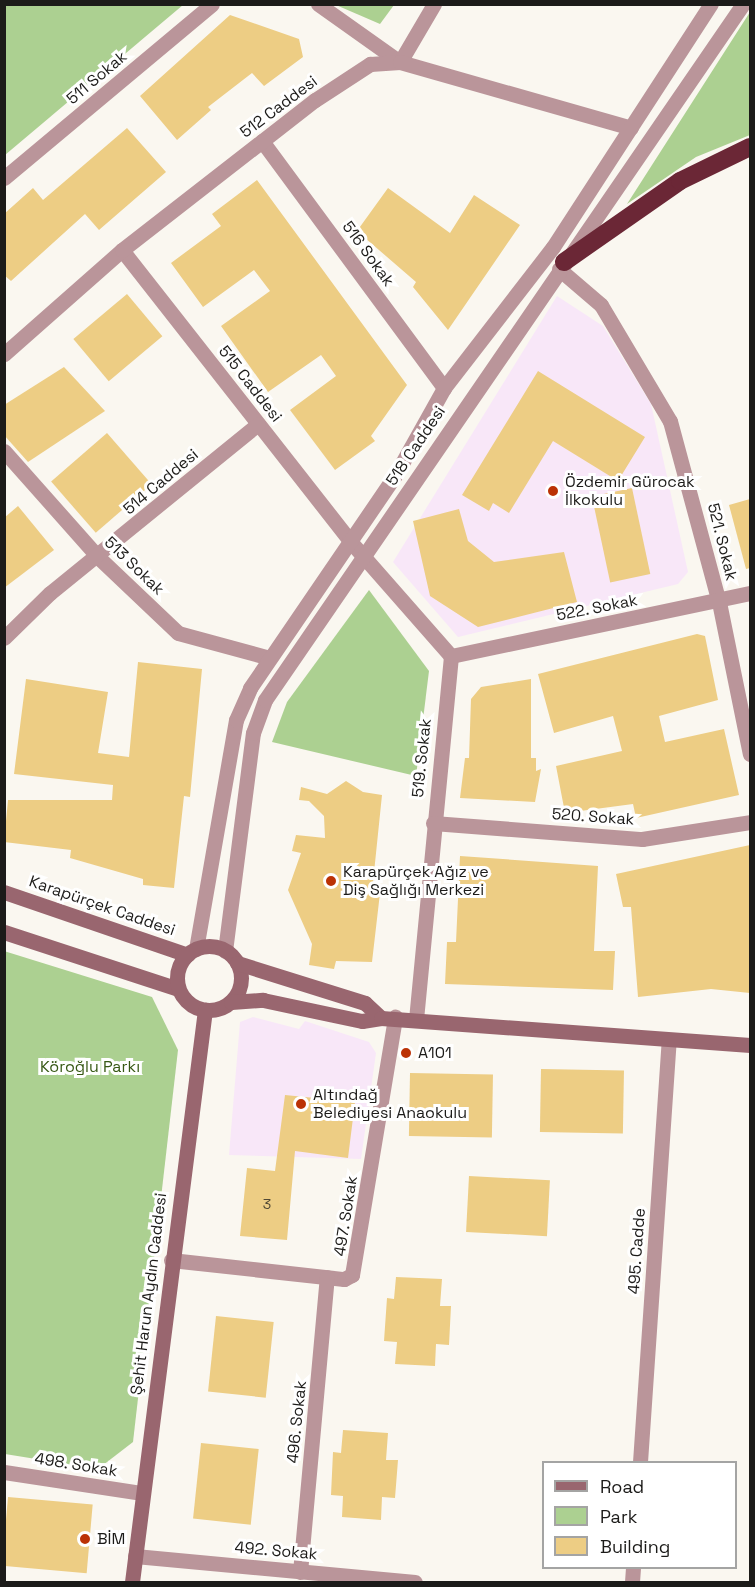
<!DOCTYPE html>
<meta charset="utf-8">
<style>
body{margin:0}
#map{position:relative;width:755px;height:1587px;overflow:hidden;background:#faf7f0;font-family:"Space Grotesk",sans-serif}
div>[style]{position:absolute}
.education>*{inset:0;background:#f8e7f8}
.green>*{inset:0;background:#acd091}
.building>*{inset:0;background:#edcd84;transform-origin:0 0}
.minor>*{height:15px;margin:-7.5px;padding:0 7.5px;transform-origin:7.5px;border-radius:7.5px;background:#ba959a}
.tertiary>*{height:15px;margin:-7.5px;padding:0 7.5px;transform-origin:7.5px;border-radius:7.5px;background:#ba959a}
.secondary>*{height:15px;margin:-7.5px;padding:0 7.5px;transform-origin:7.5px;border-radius:7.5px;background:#99666f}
.secondary>.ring{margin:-7.5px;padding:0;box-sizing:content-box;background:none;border:15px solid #99666f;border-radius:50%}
.motorway>*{height:18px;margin:-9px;padding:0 9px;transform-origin:9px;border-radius:9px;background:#6b2736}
.dots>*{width:16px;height:16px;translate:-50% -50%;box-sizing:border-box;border:3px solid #fff;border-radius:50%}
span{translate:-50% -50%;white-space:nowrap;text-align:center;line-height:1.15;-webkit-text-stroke:6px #fff;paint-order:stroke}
.number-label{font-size:14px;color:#504834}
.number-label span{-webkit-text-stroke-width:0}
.street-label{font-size:16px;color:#1c1b19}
.poi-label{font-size:16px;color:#1c1b19}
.left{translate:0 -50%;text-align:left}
.park-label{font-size:16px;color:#365813}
.frame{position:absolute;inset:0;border:6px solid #1c1b19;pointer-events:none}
.legend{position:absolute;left:542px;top:1461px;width:195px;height:108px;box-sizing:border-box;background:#fff;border:2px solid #a4a4a3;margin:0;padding:8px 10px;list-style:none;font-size:18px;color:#1c1b19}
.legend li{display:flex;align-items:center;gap:12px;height:30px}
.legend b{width:30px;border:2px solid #a4a4a3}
</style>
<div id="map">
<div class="education">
<i style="clip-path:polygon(557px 296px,603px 326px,651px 404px,688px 572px,678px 584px,458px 637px,393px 562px)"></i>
<i style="clip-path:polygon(253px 1017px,299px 1029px,305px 1021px,369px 1042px,376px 1053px,361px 1159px,229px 1155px,240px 1022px)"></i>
</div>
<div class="green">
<i style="clip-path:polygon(5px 4px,183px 4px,183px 5px,5px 155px)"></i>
<i style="clip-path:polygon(336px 5px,394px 5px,380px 24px)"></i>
<i style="clip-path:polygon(750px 12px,750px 135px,696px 157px,627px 204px)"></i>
<i style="clip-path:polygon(369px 590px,429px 671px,416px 776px,272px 742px,287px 702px)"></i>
<i style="clip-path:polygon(4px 951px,152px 997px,178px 1050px,133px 1442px,98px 1469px,5px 1454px)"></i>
</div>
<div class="building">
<i style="clip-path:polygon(230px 15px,299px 39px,303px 57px,264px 86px,252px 73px,208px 107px,211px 110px,177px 140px,140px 96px)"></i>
<i style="clip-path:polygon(127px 128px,166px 172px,99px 230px,85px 214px,11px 281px,4px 275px,4px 214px,33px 188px,43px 200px)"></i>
<i style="clip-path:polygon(257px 180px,407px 385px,371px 436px,375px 441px,335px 470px,290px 410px,336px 376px,321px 355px,268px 392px,221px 326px,270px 291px,254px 270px,203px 307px,171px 263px,221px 226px,212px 214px)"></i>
<i style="clip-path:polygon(388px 188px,450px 233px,474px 195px,520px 225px,448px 330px,413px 287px,416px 282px,357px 231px)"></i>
<i style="left:127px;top:294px;width:55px;height:70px;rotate:50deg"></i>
<i style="clip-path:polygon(64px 367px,105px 411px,28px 462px,4px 435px,4px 405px)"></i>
<i style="clip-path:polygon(538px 371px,645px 437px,618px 481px,553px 441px,509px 513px,493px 503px,489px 511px,462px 495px)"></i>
<i style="left:107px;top:433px;width:68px;height:74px;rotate:49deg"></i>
<i style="left:632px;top:488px;width:88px;height:41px;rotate:78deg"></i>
<i style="clip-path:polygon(750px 499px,750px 568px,746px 569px,729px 505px)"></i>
<i style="clip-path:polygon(18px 506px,54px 550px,4px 588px,4px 518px)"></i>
<i style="clip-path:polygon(459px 509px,468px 541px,494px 562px,564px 552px,577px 602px,478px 627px,430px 596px,413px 521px)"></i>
<i style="clip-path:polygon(697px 634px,705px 636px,718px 700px,659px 716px,665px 742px,724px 729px,739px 795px,636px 818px,633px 804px,565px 813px,556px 766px,622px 751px,613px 716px,554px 733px,538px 674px)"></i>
<i style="clip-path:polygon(138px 662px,202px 669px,190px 797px,184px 796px,174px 888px,143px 885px,143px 879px,70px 858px,71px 850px,4px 842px,8px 800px,112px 800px,113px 785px,14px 774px,26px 679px,108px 692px,98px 753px,129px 757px)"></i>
<i style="clip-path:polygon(531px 679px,531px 758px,536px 758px,536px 771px,541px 769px,535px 802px,460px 798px,465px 758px,469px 758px,471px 699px,481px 687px)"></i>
<i style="clip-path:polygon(346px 781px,363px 792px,382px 795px,372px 892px,380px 893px,372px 962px,336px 961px,334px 969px,309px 965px,312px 944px,288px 890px,301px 853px,292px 851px,296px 835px,325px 838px,324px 816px,309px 801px,299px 800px,301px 787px,327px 794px)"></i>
<i style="clip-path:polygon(750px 845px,750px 993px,711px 989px,638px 997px,631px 907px,623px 907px,616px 874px)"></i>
<i style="clip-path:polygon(460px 856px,598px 866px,594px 951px,615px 951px,613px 990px,445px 984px,447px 942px,456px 942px)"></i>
<i style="left:541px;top:1069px;width:83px;height:63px;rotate:1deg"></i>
<i style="left:410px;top:1073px;width:83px;height:63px;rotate:1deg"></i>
<i style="clip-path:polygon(285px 1095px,355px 1102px,348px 1158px,295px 1151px,287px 1240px,240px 1236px,247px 1168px,275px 1171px)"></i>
<i style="left:469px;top:1176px;width:81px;height:56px;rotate:3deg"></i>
<i style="clip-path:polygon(396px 1277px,442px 1279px,440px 1306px,451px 1306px,449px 1345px,436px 1344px,435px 1366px,395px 1364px,397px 1342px,384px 1341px,387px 1298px,394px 1299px)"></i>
<i style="left:216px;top:1316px;width:58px;height:76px;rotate:6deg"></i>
<i style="clip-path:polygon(343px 1430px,388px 1433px,386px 1460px,398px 1460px,395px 1498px,382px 1497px,381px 1520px,342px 1517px,343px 1496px,331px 1495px,333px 1452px,341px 1453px)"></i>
<i style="left:201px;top:1443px;width:58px;height:76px;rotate:6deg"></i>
<i style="left:8px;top:1497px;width:85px;height:69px;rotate:5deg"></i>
</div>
<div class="minor">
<i style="left:318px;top:4px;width:100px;rotate:35.3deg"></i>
<i style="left:400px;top:62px;width:67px;rotate:-59.6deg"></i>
<i style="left:262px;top:141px;width:307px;rotate:53.6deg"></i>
<i style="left:4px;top:178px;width:271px;rotate:-39.9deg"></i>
<i style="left:122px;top:250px;width:368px;rotate:51.9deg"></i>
<i style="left:349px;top:540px;width:154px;rotate:48.7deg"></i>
<i style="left:451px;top:656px;width:365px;rotate:95.5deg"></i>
<i style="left:559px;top:269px;width:55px;rotate:40.6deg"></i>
<i style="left:601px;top:305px;width:135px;rotate:59.3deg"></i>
<i style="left:670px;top:421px;width:188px;rotate:74.9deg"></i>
<i style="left:719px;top:602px;width:155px;rotate:78.5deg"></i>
<i style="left:4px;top:354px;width:157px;rotate:-41.4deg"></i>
<i style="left:122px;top:250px;width:244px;rotate:-37.9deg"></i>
<i style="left:315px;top:100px;width:66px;rotate:-33.2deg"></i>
<i style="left:370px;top:64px;width:30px;rotate:-4deg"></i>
<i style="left:400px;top:62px;width:240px;rotate:15.9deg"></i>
<i style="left:4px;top:451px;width:142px;rotate:48.4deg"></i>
<i style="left:98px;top:557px;width:110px;rotate:43.5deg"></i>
<i style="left:178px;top:633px;width:95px;rotate:15.2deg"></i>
<i style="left:4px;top:638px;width:64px;rotate:-44.4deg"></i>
<i style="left:50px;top:593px;width:268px;rotate:-39.1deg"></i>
<i style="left:451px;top:656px;width:306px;rotate:-11.9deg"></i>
<i style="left:433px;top:823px;width:210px;rotate:4.4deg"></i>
<i style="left:642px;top:839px;width:109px;rotate:-8.9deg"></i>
<i style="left:171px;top:1260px;width:174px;rotate:6.3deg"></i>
<i style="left:344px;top:1279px;width:9px;rotate:-27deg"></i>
<i style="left:352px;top:1275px;width:262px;rotate:-80.5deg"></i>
<i style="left:640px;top:1462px;width:421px;rotate:-86.1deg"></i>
<i style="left:4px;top:1472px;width:140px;rotate:8.7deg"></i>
<i style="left:135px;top:1556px;width:281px;rotate:5.3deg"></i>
<i style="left:300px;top:1572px;width:296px;rotate:-84.8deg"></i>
<i style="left:632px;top:1582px;width:14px;rotate:-86deg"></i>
</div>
<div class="tertiary">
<i style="left:196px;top:949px;width:232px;rotate:-80.1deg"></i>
<i style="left:236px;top:720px;width:35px;rotate:-66deg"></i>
<i style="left:250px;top:688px;width:259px;rotate:-55.7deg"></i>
<i style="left:396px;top:474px;width:98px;rotate:-60.8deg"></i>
<i style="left:444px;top:388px;width:178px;rotate:-52.3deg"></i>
<i style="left:553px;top:247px;width:290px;rotate:-57deg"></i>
<i style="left:225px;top:951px;width:220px;rotate:-82.7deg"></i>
<i style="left:253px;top:733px;width:35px;rotate:-70deg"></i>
<i style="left:265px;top:700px;width:844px;rotate:-55.52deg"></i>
</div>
<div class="secondary">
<i style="left:4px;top:892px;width:194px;rotate:18.9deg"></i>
<i style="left:4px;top:932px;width:183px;rotate:18.1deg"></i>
<i class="ring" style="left:177px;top:946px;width:49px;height:49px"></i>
<i style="left:231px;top:1002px;width:32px;rotate:-4deg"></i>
<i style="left:263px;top:1000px;width:101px;rotate:12deg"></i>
<i style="left:362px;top:1021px;width:19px;rotate:-9deg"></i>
<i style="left:381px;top:1018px;width:22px;rotate:-137deg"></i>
<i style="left:365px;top:1003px;width:134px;rotate:-162.6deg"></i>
<i style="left:381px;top:1018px;width:370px;rotate:4.2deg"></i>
<i style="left:132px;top:1582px;width:577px;rotate:-82.73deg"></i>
</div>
<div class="motorway">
<i style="left:564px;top:262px;width:141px;rotate:-34.9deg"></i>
<i style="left:680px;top:181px;width:78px;rotate:-25.9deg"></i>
</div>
<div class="dots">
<i style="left:553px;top:491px;background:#bb3205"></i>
<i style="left:331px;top:881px;background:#bb3205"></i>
<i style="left:406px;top:1053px;background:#bb3205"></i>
<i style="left:301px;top:1104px;background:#bb3205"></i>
<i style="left:85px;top:1539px;background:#bb3205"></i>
</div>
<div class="number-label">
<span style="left:267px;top:1204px">3</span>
</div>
<div class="street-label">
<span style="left:97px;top:78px;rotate:-40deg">511 Sokak</span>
<span style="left:279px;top:107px;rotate:-37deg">512 Caddesi</span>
<span style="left:368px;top:254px;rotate:54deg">516 Sokak</span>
<span style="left:250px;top:384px;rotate:52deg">515 Caddesi</span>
<span style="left:416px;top:446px;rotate:-56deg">518 Caddesi</span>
<span style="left:161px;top:482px;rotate:-40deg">514 Caddesi</span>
<span style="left:722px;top:542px;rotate:76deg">521. Sokak</span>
<span style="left:134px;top:566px;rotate:44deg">513 Sokak</span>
<span style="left:597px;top:608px;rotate:-11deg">522. Sokak</span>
<span style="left:422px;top:758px;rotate:-84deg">519. Sokak</span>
<span style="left:593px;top:817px;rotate:4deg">520. Sokak</span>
<span style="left:102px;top:906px;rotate:19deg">Karapürçek Caddesi</span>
<span style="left:346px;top:1216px;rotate:-81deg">497. Sokak</span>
<span style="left:637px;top:1251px;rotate:-86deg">495. Cadde</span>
<span style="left:149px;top:1294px;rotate:-83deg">Şehit Harun Aydın Caddesi</span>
<span style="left:297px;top:1422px;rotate:-84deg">496. Sokak</span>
<span style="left:76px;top:1465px;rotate:9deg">498. Sokak</span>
<span style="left:276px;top:1551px;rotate:5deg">492. Sokak</span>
</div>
<div class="poi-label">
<span class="left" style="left:565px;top:491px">Özdemir Gürocak<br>İlkokulu</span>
<span class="left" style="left:343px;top:881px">Karapürçek Ağız ve<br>Diş Sağlığı Merkezi</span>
<span class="left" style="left:418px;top:1053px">A101</span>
<span class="left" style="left:313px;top:1104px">Altındağ<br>Belediyesi Anaokulu</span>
<span class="left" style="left:97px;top:1539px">BİM</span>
</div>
<div class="park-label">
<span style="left:90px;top:1067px">Köroğlu Parkı</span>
</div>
<div class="frame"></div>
<ul class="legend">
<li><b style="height:8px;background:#99666f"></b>Road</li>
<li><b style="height:16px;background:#acd091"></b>Park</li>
<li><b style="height:16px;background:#edcd84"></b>Building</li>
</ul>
</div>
